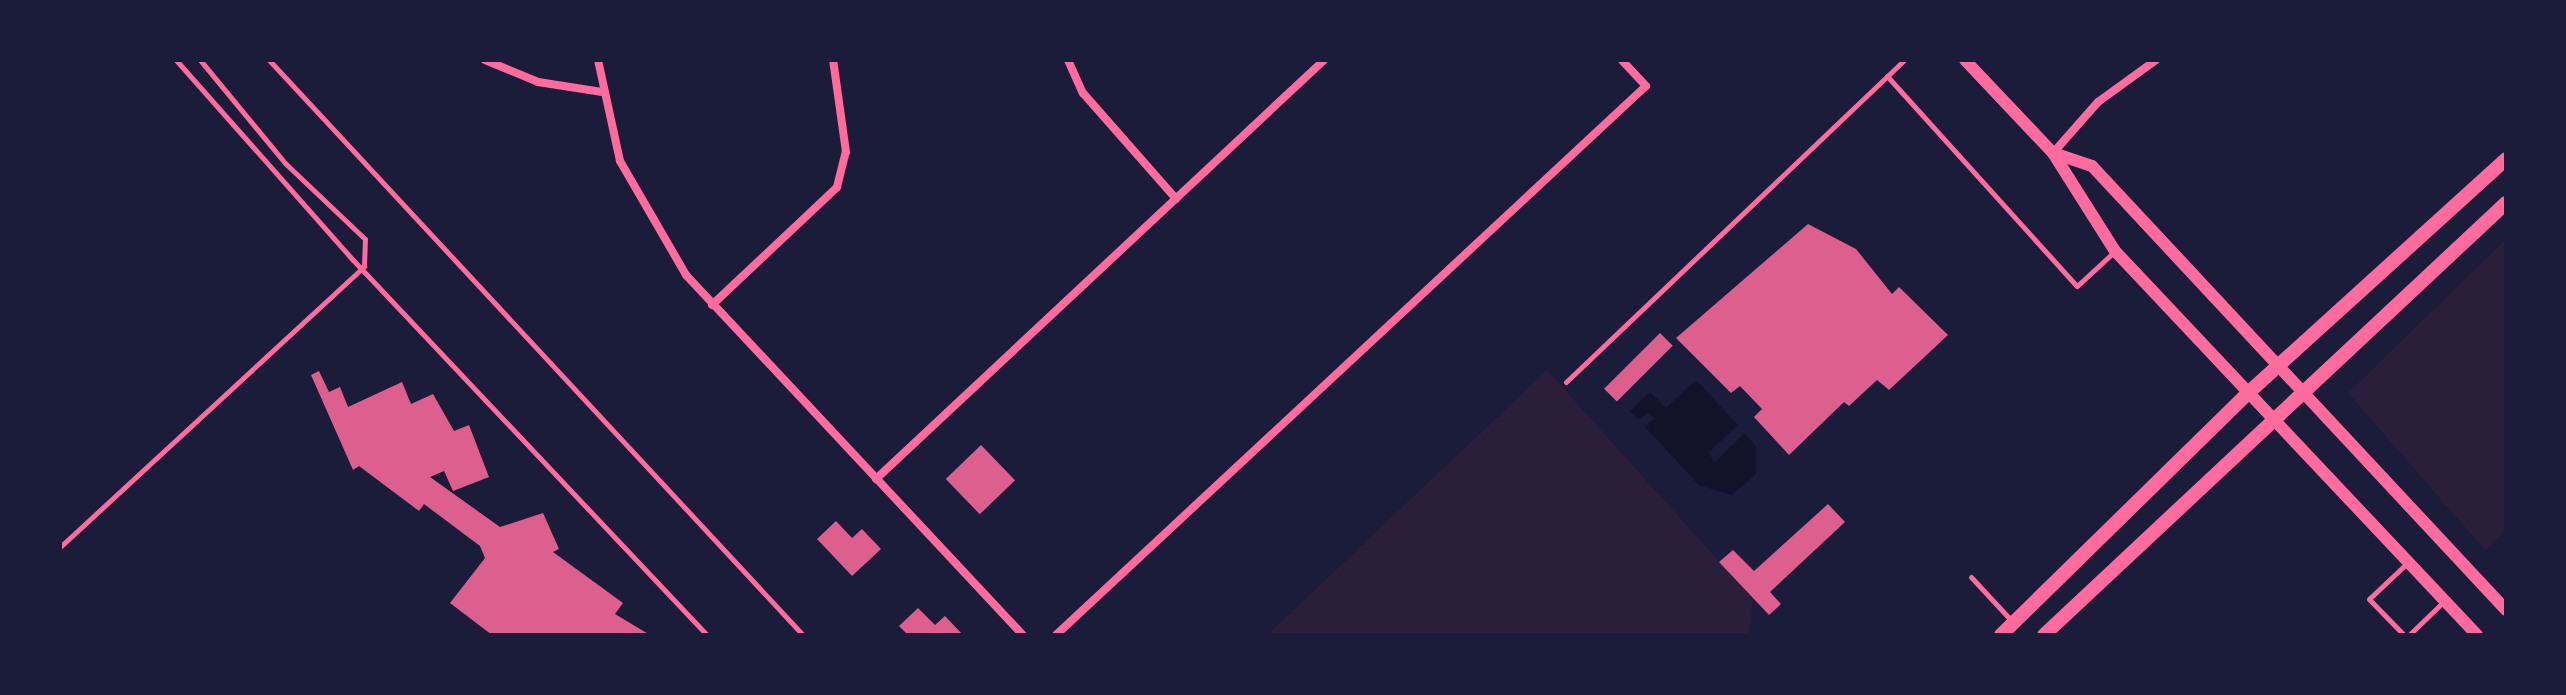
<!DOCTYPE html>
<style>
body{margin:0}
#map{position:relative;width:2566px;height:695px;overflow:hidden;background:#1b1b3a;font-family:"PT Sans Narrow",sans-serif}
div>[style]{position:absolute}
.green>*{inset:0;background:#2a1e3b}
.water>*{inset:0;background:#12122b}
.building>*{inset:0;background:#dd5f8e;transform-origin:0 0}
.service>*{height:5px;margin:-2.5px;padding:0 2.5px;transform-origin:2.5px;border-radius:2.5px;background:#ff6b9d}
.minor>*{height:8px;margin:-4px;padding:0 4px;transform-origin:4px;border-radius:4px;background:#ff6b9d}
.tertiary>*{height:12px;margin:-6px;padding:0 6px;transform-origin:6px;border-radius:6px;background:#ff6b9d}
.secondary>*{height:14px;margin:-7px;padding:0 7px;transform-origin:7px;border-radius:7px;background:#ff6b9d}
span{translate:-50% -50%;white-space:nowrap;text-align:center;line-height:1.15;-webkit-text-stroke:8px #1b1b3a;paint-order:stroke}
.frame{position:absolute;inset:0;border:62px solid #1b1b3a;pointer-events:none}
</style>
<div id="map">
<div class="green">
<i style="clip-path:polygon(2506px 239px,2506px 530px,2485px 550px,2348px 393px)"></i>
<i style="clip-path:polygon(1547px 370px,1753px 599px,1749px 635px,1267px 635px)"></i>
</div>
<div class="water">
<i style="clip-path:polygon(1696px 380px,1738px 425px,1708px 453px,1715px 462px,1745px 433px,1756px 447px,1756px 474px,1732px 495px,1699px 485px,1645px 427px,1655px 418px,1648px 412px,1639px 420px,1630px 411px,1650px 392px,1666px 408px)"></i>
</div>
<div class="building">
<i style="clip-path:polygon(1808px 224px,1856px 249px,1892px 294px,1899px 287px,1948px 335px,1889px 390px,1877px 380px,1849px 406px,1844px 402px,1789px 455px,1754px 417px,1762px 409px,1740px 386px,1731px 393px,1676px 338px)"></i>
<i style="left:1660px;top:333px;width:18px;height:79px;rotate:45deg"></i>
<i style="clip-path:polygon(319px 371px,329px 392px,340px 387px,348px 407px,402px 382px,411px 404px,433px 394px,454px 431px,469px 425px,489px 477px,453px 491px,444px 471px,430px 477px,500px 527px,543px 513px,559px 549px,553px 552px,623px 603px,615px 614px,650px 635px,492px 635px,450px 603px,485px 558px,480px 546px,424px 504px,419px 511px,359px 466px,353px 470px,311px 375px)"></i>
<i style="left:981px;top:445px;width:49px;height:49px;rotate:46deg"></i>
<i style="clip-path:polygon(1828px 504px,1845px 522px,1770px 592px,1781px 604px,1769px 615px,1719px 562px,1733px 550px,1754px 571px)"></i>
<i style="clip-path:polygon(836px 521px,852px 538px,862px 529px,881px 549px,852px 576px,817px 539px)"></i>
<i style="clip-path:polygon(918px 608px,935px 625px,945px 616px,963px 635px,908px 635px,899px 626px)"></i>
</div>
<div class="service">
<i style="left:176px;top:60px;width:267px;rotate:48.5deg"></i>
<i style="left:353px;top:260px;width:516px;rotate:46.65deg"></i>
<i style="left:269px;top:60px;width:785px;rotate:47.12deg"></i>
<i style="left:1887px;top:76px;width:283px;rotate:47.9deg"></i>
<i style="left:2077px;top:286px;width:52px;rotate:-42.6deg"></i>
<i style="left:1566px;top:382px;width:467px;rotate:-43.6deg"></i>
<i style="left:60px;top:547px;width:414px;rotate:-42.7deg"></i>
<i style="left:364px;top:266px;width:27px;rotate:-88deg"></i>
<i style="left:365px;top:239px;width:110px;rotate:-136.5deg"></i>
<i style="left:285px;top:163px;width:134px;rotate:-129.5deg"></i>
<i style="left:1971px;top:577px;width:59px;rotate:47.1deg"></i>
<i style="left:2404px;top:635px;width:50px;rotate:-134.2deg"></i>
<i style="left:2369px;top:599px;width:51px;rotate:-43.4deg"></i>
<i style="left:2409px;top:635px;width:46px;rotate:-44.1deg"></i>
</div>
<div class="minor">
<i style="left:485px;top:60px;width:57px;rotate:22.5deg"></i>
<i style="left:538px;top:82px;width:65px;rotate:8.9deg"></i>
<i style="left:598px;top:60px;width:103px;rotate:77.7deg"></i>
<i style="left:620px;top:161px;width:132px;rotate:59.9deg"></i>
<i style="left:686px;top:275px;width:493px;rotate:46.9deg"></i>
<i style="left:1068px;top:60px;width:36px;rotate:66deg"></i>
<i style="left:1083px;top:93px;width:141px;rotate:48.7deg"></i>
<i style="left:2053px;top:153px;width:68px;rotate:-48.6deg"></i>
<i style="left:2098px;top:102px;width:72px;rotate:-35.9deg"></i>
<i style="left:712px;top:305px;width:172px;rotate:-43.3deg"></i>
<i style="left:837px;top:187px;width:36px;rotate:-76deg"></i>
<i style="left:846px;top:152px;width:93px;rotate:-98deg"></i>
<i style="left:876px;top:479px;width:613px;rotate:-43.08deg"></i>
<i style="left:1056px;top:635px;width:806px;rotate:-42.94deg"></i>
<i style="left:1646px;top:86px;width:35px;rotate:-133deg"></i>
</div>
<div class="tertiary">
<i style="left:1965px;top:60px;width:128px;rotate:46.6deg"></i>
<i style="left:2053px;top:153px;width:116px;rotate:57.7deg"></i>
<i style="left:2115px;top:251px;width:528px;rotate:46.69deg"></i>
<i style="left:2053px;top:153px;width:41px;rotate:18.4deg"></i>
<i style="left:2092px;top:166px;width:607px;rotate:47deg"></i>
</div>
<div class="secondary">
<i style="left:2001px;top:635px;width:344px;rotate:-44.4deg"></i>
<i style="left:2247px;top:394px;width:350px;rotate:-42.2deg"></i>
<i style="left:2044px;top:635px;width:633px;rotate:-43.08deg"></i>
</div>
<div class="frame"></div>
</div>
